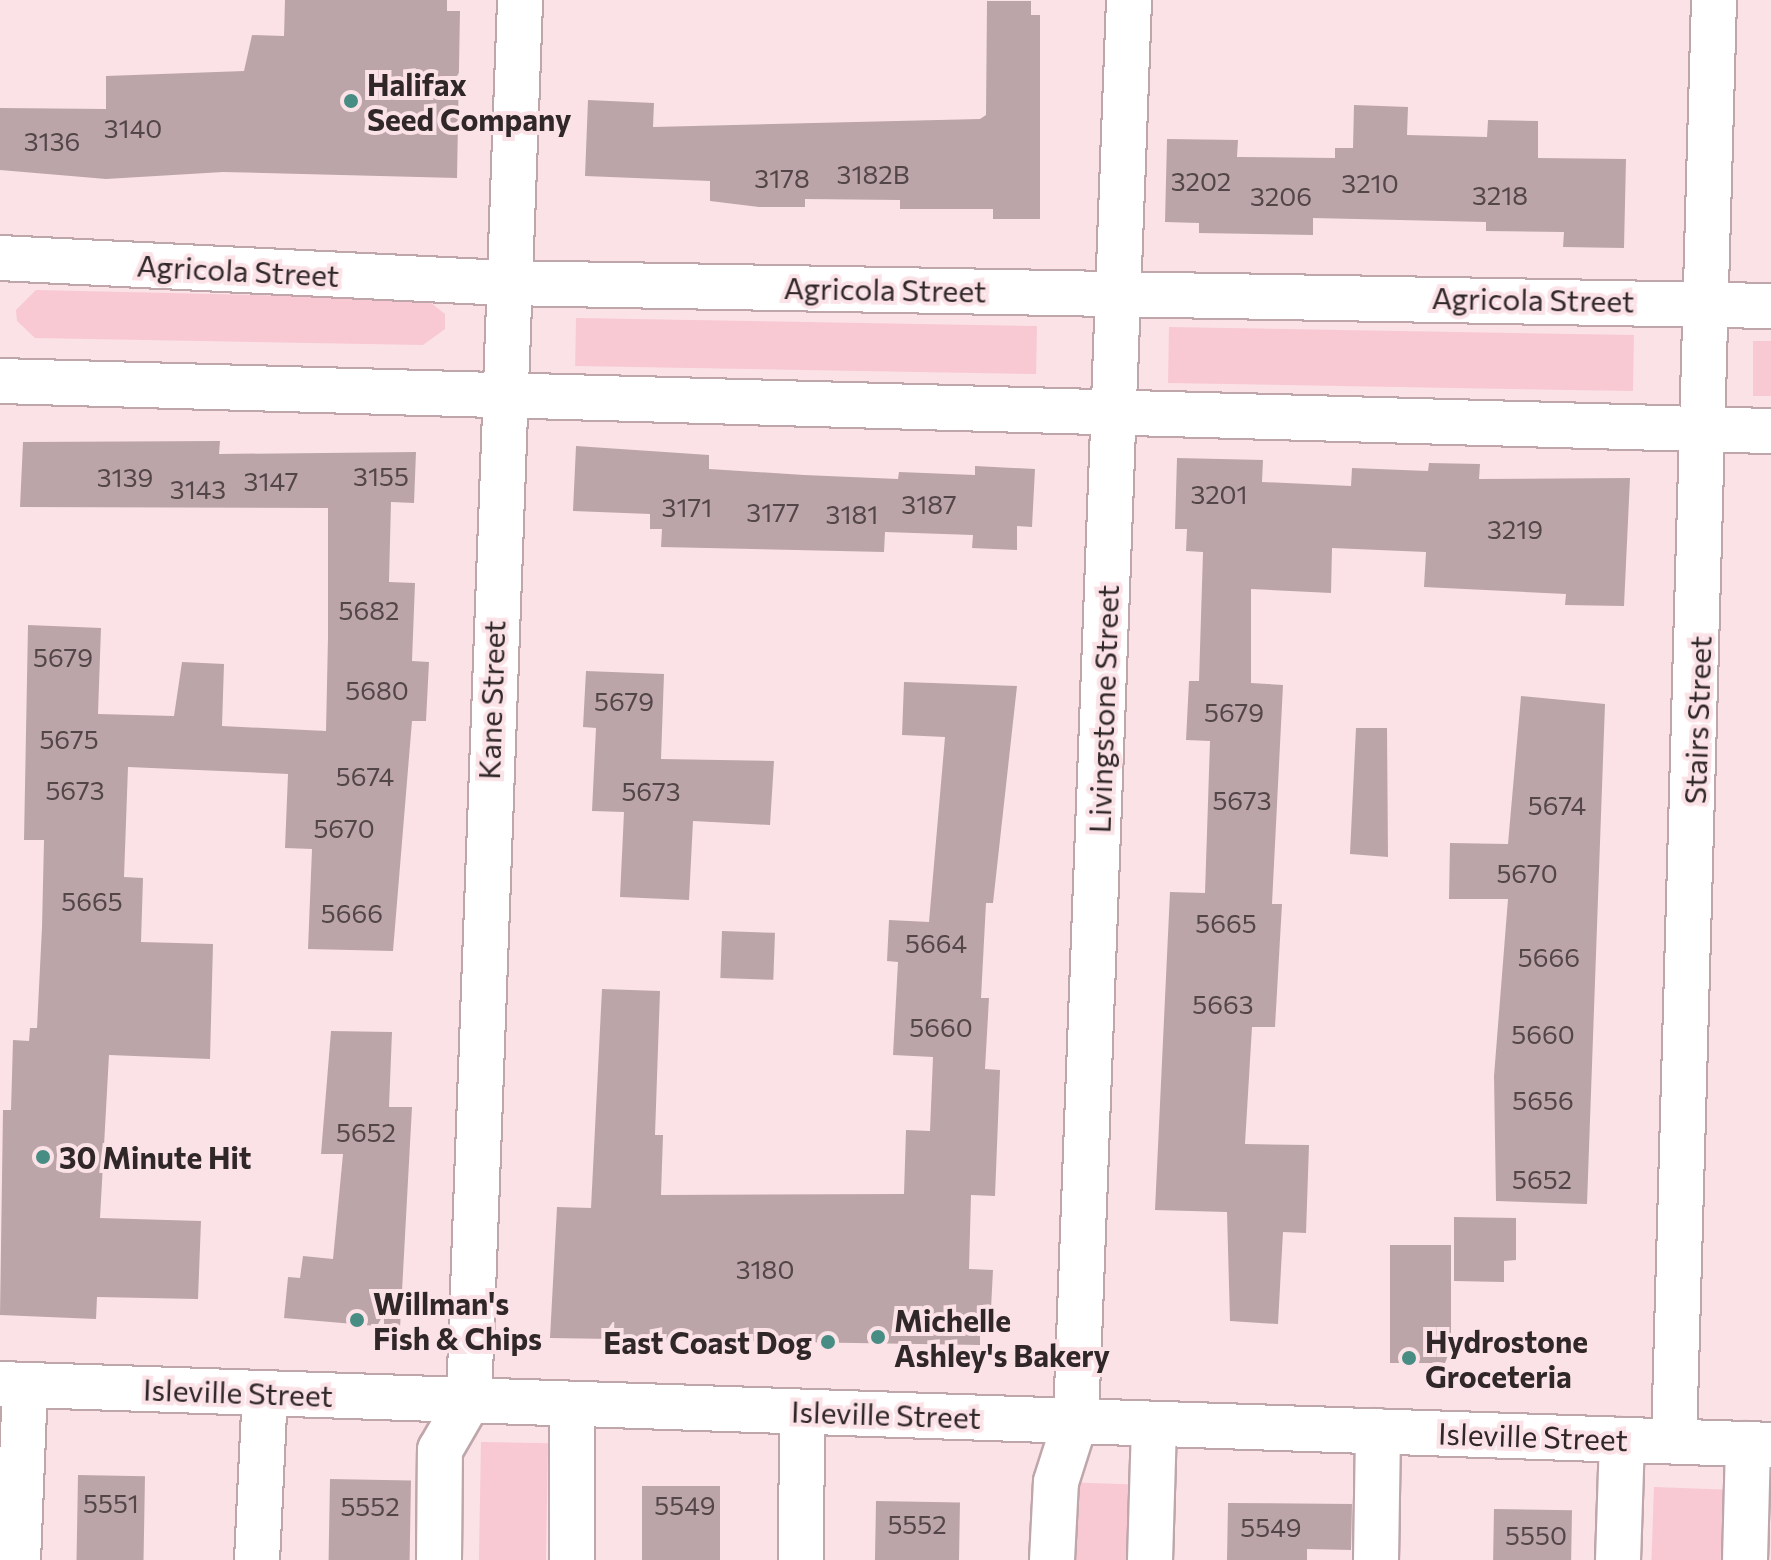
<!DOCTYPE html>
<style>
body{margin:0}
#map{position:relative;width:1771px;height:1560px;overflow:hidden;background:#fbe2e7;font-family:Commissioner,sans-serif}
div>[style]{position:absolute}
.green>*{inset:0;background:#f8c8d3;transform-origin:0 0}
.building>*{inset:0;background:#bca5a9;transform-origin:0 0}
.roads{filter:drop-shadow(2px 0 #bea6ab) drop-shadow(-2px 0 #bea6ab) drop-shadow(0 2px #bea6ab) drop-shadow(0 -2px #bea6ab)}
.minor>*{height:44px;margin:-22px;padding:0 22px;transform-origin:22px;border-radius:22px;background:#fff}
.dots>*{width:22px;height:22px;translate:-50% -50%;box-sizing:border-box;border:4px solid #fbe2e7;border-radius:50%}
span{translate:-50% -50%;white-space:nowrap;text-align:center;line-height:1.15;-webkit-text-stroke:8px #fbe2e7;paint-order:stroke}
.number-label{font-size:26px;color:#534648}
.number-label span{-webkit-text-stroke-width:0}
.poi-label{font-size:30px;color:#302728;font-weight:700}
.left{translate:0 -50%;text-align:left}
.right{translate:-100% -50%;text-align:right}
.street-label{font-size:30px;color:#302728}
</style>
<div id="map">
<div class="green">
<i style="clip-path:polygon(36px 290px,426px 299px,445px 314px,445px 329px,423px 345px,35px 338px,17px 321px,16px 310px)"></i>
<i style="left:576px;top:318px;width:461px;height:48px;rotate:1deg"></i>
<i style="left:1169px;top:327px;width:465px;height:56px;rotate:1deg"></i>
<i style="left:1753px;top:341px;width:18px;height:55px"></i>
<i style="left:481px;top:1442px;width:67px;height:118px;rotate:1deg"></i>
<i style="left:1062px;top:1482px;width:70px;height:78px;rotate:2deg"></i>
<i style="left:1654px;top:1487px;width:69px;height:73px;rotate:2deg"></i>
</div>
<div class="building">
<i style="clip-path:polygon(285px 0,447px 0,447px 11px,460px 11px,457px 178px,223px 172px,106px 179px,0 170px,0 108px,106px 109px,106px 76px,244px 71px,252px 35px,284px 36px)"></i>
<i style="clip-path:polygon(987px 1px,1031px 1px,1031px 15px,1040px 15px,1040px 219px,993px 219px,993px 209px,900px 209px,900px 200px,805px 199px,805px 207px,759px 207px,710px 201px,710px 181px,585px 176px,588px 100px,654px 103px,653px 127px,980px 119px,986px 115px)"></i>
<i style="clip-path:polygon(1354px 105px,1408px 107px,1407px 135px,1487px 137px,1488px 120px,1538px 121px,1538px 158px,1626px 159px,1624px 248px,1563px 247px,1564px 232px,1486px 231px,1486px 222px,1313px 218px,1313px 235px,1199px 233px,1199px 223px,1165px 222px,1167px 139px,1238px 140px,1237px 157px,1335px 158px,1335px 148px,1353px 148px)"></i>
<i style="clip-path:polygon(220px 441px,219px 454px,416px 452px,414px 503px,391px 502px,389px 582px,415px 583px,412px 661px,429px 662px,426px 721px,412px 721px,393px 951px,308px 949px,312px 849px,285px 848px,288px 774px,128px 767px,124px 877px,143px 878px,141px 942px,213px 944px,210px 1059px,109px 1055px,100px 1218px,201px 1221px,198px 1299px,97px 1297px,96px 1319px,0 1315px,3px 1110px,11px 1110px,13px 1040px,29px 1041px,30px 1028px,37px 1028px,42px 927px,44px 840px,24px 840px,28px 625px,101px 628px,98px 714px,174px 716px,182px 662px,224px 664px,222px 726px,326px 731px,328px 637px,328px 508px,20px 507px,23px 442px)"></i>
<i style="clip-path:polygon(576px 446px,709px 455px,709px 469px,804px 475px,898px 479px,899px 472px,975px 475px,975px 466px,1035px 469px,1032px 527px,1017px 526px,1017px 550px,972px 548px,973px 535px,885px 532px,884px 552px,661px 547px,662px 529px,650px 529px,650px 514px,573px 511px)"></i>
<i style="clip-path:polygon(1177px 458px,1263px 460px,1262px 482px,1351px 486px,1352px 468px,1428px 471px,1429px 463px,1480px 464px,1479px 479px,1630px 478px,1624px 606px,1565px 605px,1566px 594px,1424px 587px,1426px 552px,1332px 548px,1331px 593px,1251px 589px,1251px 683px,1283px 685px,1272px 904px,1282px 904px,1275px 1027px,1252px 1027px,1245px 1144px,1309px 1145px,1306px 1233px,1283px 1232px,1278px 1324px,1230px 1321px,1227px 1212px,1155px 1210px,1170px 892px,1205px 893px,1210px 741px,1186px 740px,1189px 681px,1199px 681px,1203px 552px,1186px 551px,1187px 529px,1175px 529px)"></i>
<i style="clip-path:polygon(586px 671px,664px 674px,661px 759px,774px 761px,770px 825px,693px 821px,689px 900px,620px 897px,624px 812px,592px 811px,596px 728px,583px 727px)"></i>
<i style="clip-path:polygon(904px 682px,1017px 686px,993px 903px,986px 903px,981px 998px,989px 998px,985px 1069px,1000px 1070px,995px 1196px,971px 1195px,969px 1269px,993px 1270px,990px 1328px,980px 1327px,980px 1345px,550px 1338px,557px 1207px,591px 1208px,602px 989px,660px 991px,655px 1135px,663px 1135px,661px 1195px,904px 1194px,906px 1130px,930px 1131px,933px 1057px,893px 1055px,898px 962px,887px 961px,889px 920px,929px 922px,945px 737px,902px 735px)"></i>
<i style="clip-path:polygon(1521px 696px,1605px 704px,1587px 1204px,1496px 1201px,1494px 1076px,1508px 899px,1449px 899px,1450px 843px,1508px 844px)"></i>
<i style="clip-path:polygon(1356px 728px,1387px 728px,1388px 857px,1350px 854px)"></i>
<i style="left:722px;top:931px;width:53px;height:47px;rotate:2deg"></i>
<i style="clip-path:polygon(331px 1031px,392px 1032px,389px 1107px,412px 1107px,400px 1328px,284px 1318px,288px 1277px,300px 1278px,303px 1256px,333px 1259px,343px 1154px,321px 1154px)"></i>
<i style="clip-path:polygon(1454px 1217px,1516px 1218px,1516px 1260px,1504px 1261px,1504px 1282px,1454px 1281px)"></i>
<i style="left:1390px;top:1245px;width:61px;height:118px"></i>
<i style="left:78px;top:1475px;width:67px;height:85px;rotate:1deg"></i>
<i style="left:330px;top:1479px;width:81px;height:81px;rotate:1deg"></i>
<i style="left:642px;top:1486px;width:78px;height:74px"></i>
<i style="left:876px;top:1501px;width:84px;height:59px;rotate:1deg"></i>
<i style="clip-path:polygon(1228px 1503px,1352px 1504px,1351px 1550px,1307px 1549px,1307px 1560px,1227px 1560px)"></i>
<i style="left:1494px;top:1509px;width:78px;height:51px;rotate:1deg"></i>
</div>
<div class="roads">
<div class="minor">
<i style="left:0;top:258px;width:506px;rotate:2.83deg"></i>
<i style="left:505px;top:283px;width:1266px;rotate:1.04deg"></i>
<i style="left:0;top:381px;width:1772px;rotate:1.62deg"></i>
<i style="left:0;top:1384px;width:1772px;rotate:1.97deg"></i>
<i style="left:572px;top:1404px;width:156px;rotate:90deg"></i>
<i style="left:1674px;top:1440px;width:1441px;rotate:-88.41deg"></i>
<i style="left:18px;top:1560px;width:175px;rotate:-87.7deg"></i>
<i style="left:257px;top:1560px;width:167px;rotate:-87.3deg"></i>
<i style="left:439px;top:1560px;width:110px;rotate:-89.5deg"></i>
<i style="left:440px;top:1450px;width:58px;rotate:-59.9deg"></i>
<i style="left:469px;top:1400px;width:1401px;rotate:-87.91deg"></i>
<i style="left:801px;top:1560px;width:148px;rotate:-89.6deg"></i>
<i style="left:1052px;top:1560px;width:78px;rotate:-87.1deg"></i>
<i style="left:1056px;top:1482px;width:66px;rotate:-72.4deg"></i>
<i style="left:1076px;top:1419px;width:1420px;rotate:-87.86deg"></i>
<i style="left:1150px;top:1560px;width:136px;rotate:-88.3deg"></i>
<i style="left:1376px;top:1560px;width:129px;rotate:-89.1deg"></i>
<i style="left:1618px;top:1560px;width:120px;rotate:-88.1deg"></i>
<i style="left:1745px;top:1560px;width:116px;rotate:-88.5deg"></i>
</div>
</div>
<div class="dots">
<i style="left:351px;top:101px;background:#488d84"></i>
<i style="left:43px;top:1157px;background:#488d84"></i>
<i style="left:357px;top:1320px;background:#488d84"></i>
<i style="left:878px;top:1337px;background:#488d84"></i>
<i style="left:828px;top:1342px;background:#488d84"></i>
<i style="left:1409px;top:1358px;background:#488d84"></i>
</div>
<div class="number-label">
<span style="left:133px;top:128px">3140</span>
<span style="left:52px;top:141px">3136</span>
<span style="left:873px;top:174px">3182B</span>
<span style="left:782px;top:178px">3178</span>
<span style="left:1201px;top:181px">3202</span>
<span style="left:1370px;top:183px">3210</span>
<span style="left:1500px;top:195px">3218</span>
<span style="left:1281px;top:196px">3206</span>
<span style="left:381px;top:476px">3155</span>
<span style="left:125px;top:477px">3139</span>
<span style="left:271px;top:481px">3147</span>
<span style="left:198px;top:489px">3143</span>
<span style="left:1219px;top:494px">3201</span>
<span style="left:929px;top:504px">3187</span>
<span style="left:687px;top:507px">3171</span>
<span style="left:773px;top:512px">3177</span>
<span style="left:852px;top:514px">3181</span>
<span style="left:1515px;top:529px">3219</span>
<span style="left:369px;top:610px">5682</span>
<span style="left:63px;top:657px">5679</span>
<span style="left:377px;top:690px">5680</span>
<span style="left:624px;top:701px">5679</span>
<span style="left:1234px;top:712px">5679</span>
<span style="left:69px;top:739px">5675</span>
<span style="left:365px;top:776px">5674</span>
<span style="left:75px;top:790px">5673</span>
<span style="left:651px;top:791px">5673</span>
<span style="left:1242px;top:800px">5673</span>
<span style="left:1557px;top:805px">5674</span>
<span style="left:344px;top:828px">5670</span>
<span style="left:1527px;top:873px">5670</span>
<span style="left:92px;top:901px">5665</span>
<span style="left:352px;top:913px">5666</span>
<span style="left:1226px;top:923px">5665</span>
<span style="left:936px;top:943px">5664</span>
<span style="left:1549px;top:957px">5666</span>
<span style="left:1223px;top:1004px">5663</span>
<span style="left:941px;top:1027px">5660</span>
<span style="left:1543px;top:1034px">5660</span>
<span style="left:1543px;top:1100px">5656</span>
<span style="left:366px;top:1132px">5652</span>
<span style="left:1542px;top:1179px">5652</span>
<span style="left:765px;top:1269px">3180</span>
<span style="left:111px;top:1503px">5551</span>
<span style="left:685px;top:1505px">5549</span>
<span style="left:370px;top:1506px">5552</span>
<span style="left:917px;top:1524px">5552</span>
<span style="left:1271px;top:1527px">5549</span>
<span style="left:1536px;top:1535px">5550</span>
</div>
<div class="poi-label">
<span class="left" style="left:367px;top:101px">Halifax<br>Seed Company</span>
<span class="left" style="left:59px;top:1157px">30 Minute Hit</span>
<span class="left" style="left:373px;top:1320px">Willman's<br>Fish &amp; Chips</span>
<span class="left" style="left:894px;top:1337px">Michelle<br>Ashley's Bakery</span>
<span class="left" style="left:1425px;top:1358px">Hydrostone<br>Groceteria</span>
<span class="right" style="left:812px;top:1342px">East Coast Dog</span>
</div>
<div class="street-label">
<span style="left:238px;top:270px;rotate:3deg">Agricola Street</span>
<span style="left:885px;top:289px;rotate:1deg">Agricola Street</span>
<span style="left:1533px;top:299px;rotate:1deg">Agricola Street</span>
<span style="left:491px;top:700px;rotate:-88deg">Kane Street</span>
<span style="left:1103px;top:709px;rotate:-88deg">Livingstone Street</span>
<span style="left:1697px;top:720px;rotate:-88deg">Stairs Street</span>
<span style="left:238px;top:1392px;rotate:2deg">Isleville Street</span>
<span style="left:886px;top:1414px;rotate:2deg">Isleville Street</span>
<span style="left:1533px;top:1436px;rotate:2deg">Isleville Street</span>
</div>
</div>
